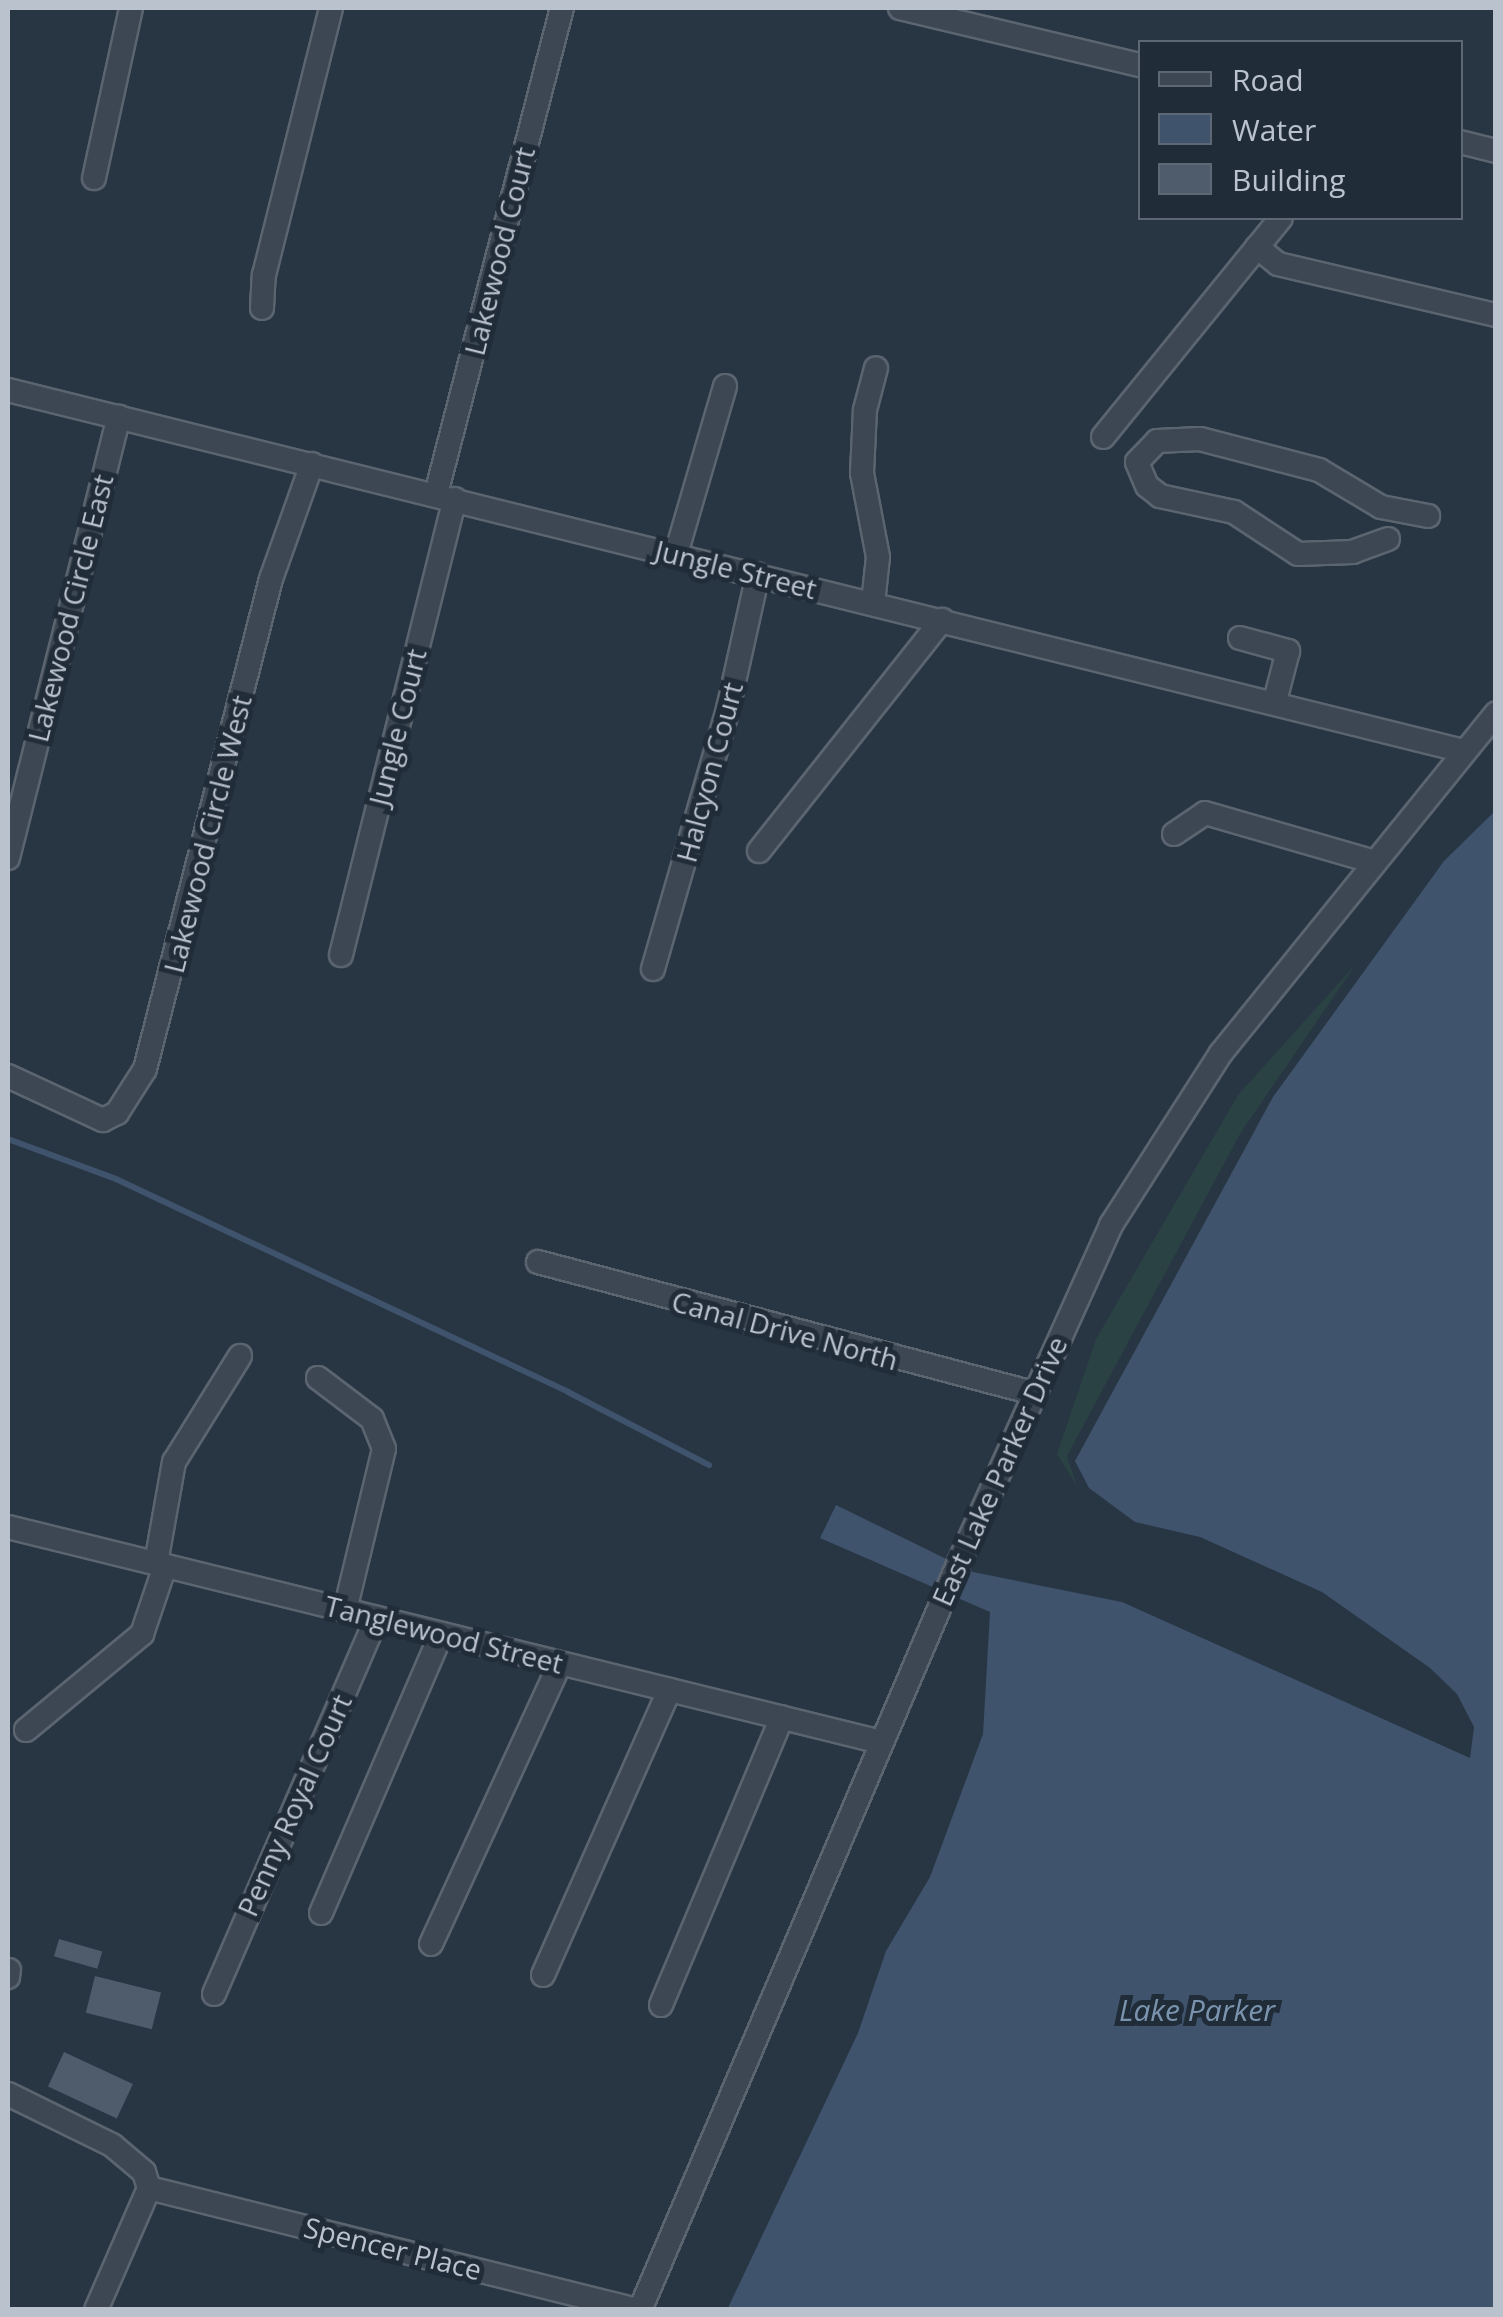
<!DOCTYPE html>
<style>
body{margin:0}
#map{position:relative;width:1503px;height:2317px;overflow:hidden;background:#283543;font-family:"Open Sans",sans-serif}
div>[style]{position:absolute}
.green>*{inset:0;background:#2a4244}
.water>*{inset:0;background:#3f536c}
.stream>*{height:6px;margin:-3px;padding:0 3px;transform-origin:3px;border-radius:3px;background:#3f536c}
.building>*{inset:0;background:#4e5c6c;transform-origin:0 0}
.roads{filter:drop-shadow(2px 0 #5b6570) drop-shadow(-2px 0 #5b6570) drop-shadow(0 2px #5b6570) drop-shadow(0 -2px #5b6570)}
.minor>*{height:22px;margin:-11px;padding:0 11px;transform-origin:11px;border-radius:11px;background:#3d4753}
span{translate:-50% -50%;white-space:nowrap;text-align:center;line-height:1.15;-webkit-text-stroke:10px #212c39;paint-order:stroke}
.street-label{font-size:28px;color:#bac2cd}
.water-label{font-size:30px;color:#7b94ae;font-style:italic}
.frame{position:absolute;inset:0;border:10px solid #bac2cd;pointer-events:none}
.legend{position:absolute;left:1138px;top:40px;width:325px;height:180px;box-sizing:border-box;background:#212c39;border:2px solid #5e6874;margin:0;padding:12px 18px;list-style:none;font-size:30px;color:#bac2cd}
.legend li{display:flex;align-items:center;gap:20px;height:50px}
.legend b{width:50px;border:2px solid #5e6874}
</style>
<div id="map">
<div class="green">
<i style="clip-path:polygon(1356px 964px,1240px 1134px,1067px 1456px,1077px 1486px,1057px 1454px,1096px 1339px,1238px 1095px)"></i>
</div>
<div class="water">
<i style="clip-path:polygon(1495px 811px,1495px 2309px,727px 2310px,858px 2033px,886px 1951px,930px 1877px,983px 1734px,990px 1612px,820px 1538px,836px 1505px,973px 1572px,1122px 1602px,1470px 1758px,1474px 1727px,1457px 1694px,1430px 1668px,1322px 1592px,1200px 1537px,1135px 1522px,1089px 1488px,1075px 1461px,1273px 1097px,1444px 861px)"></i>
</div>
<div class="stream">
<i style="left:8px;top:1139px;width:115px;rotate:20.3deg"></i>
<i style="left:116px;top:1179px;width:500px;rotate:25.2deg"></i>
<i style="left:568px;top:1392px;width:159px;rotate:27.4deg"></i>
</div>
<div class="building">
<i style="left:59px;top:1939px;width:45px;height:18px;rotate:16deg"></i>
<i style="left:95px;top:1976px;width:68px;height:38px;rotate:14deg"></i>
<i style="left:64px;top:2052px;width:76px;height:38px;rotate:25deg"></i>
</div>
<div class="roads">
<div class="minor">
<i style="left:900px;top:8px;width:247px;rotate:13.4deg"></i>
<i style="left:1460px;top:142px;width:37px;rotate:14deg"></i>
<i style="left:94px;top:178px;width:174px;rotate:-77.7deg"></i>
<i style="left:1257px;top:247px;width:27px;rotate:39deg"></i>
<i style="left:1278px;top:264px;width:224px;rotate:13.2deg"></i>
<i style="left:262px;top:308px;width:33px;rotate:-87deg"></i>
<i style="left:264px;top:275px;width:275px;rotate:-75.9deg"></i>
<i style="left:8px;top:390px;width:1499px;rotate:13.93deg"></i>
<i style="left:1103px;top:437px;width:282px;rotate:-50.9deg"></i>
<i style="left:436px;top:494px;width:502px;rotate:-75.47deg"></i>
<i style="left:1388px;top:539px;width:37px;rotate:160deg"></i>
<i style="left:1353px;top:552px;width:55px;rotate:177.9deg"></i>
<i style="left:1298px;top:554px;width:77px;rotate:-146.7deg"></i>
<i style="left:1234px;top:512px;width:76px;rotate:-167.8deg"></i>
<i style="left:1160px;top:496px;width:16px;rotate:-142deg"></i>
<i style="left:1147px;top:486px;width:26px;rotate:-113deg"></i>
<i style="left:1137px;top:462px;width:29px;rotate:-46deg"></i>
<i style="left:1157px;top:441px;width:43px;rotate:-2.7deg"></i>
<i style="left:1200px;top:439px;width:123px;rotate:14.6deg"></i>
<i style="left:1319px;top:470px;width:72px;rotate:30.8deg"></i>
<i style="left:1381px;top:507px;width:48px;rotate:10.8deg"></i>
<i style="left:676px;top:554px;width:175px;rotate:-73.7deg"></i>
<i style="left:873px;top:603px;width:46px;rotate:-83.8deg"></i>
<i style="left:878px;top:557px;width:86px;rotate:-100.8deg"></i>
<i style="left:862px;top:473px;width:63px;rotate:-87.3deg"></i>
<i style="left:865px;top:410px;width:43px;rotate:-75.3deg"></i>
<i style="left:1240px;top:638px;width:50px;rotate:15.2deg"></i>
<i style="left:1288px;top:651px;width:52px;rotate:104.6deg"></i>
<i style="left:1174px;top:834px;width:37px;rotate:-34deg"></i>
<i style="left:1205px;top:813px;width:177px;rotate:16.1deg"></i>
<i style="left:759px;top:851px;width:295px;rotate:-51.6deg"></i>
<i style="left:8px;top:858px;width:455px;rotate:-75.9deg"></i>
<i style="left:341px;top:955px;width:470px;rotate:-76deg"></i>
<i style="left:653px;top:969px;width:271px;rotate:-73.9deg"></i>
<i style="left:728px;top:709px;width:138px;rotate:-77.5deg"></i>
<i style="left:8px;top:1076px;width:105px;rotate:24.9deg"></i>
<i style="left:103px;top:1120px;width:16px;rotate:-27deg"></i>
<i style="left:117px;top:1113px;width:52px;rotate:-57.5deg"></i>
<i style="left:145px;top:1069px;width:506px;rotate:-75.58deg"></i>
<i style="left:271px;top:579px;width:122px;rotate:-70.4deg"></i>
<i style="left:538px;top:1262px;width:512px;rotate:14.82deg"></i>
<i style="left:318px;top:1378px;width:68px;rotate:37.2deg"></i>
<i style="left:372px;top:1419px;width:32px;rotate:68deg"></i>
<i style="left:384px;top:1449px;width:166px;rotate:103.6deg"></i>
<i style="left:8px;top:1527px;width:899px;rotate:13.84deg"></i>
<i style="left:156px;top:1563px;width:103px;rotate:-79.9deg"></i>
<i style="left:174px;top:1462px;width:125px;rotate:-58.1deg"></i>
<i style="left:26px;top:1730px;width:151px;rotate:-39.6deg"></i>
<i style="left:142px;top:1634px;width:72px;rotate:-71.3deg"></i>
<i style="left:321px;top:1913px;width:304px;rotate:-66.7deg"></i>
<i style="left:431px;top:1944px;width:309px;rotate:-65.3deg"></i>
<i style="left:543px;top:1975px;width:312px;rotate:-66.1deg"></i>
<i style="left:8px;top:1977px;width:7px;rotate:-82deg"></i>
<i style="left:214px;top:1994px;width:410px;rotate:-66.6deg"></i>
<i style="left:661px;top:2005px;width:312px;rotate:-67.2deg"></i>
<i style="left:8px;top:2094px;width:116px;rotate:26.1deg"></i>
<i style="left:112px;top:2145px;width:42px;rotate:40.2deg"></i>
<i style="left:144px;top:2172px;width:17px;rotate:73deg"></i>
<i style="left:149px;top:2188px;width:503px;rotate:14.04deg"></i>
<i style="left:96px;top:2310px;width:133px;rotate:-66.5deg"></i>
<i style="left:640px;top:2310px;width:813px;rotate:-66.9deg"></i>
<i style="left:959px;top:1562px;width:370px;rotate:-65.7deg"></i>
<i style="left:1111px;top:1225px;width:204px;rotate:-57.4deg"></i>
<i style="left:1221px;top:1053px;width:437px;rotate:-51deg"></i>
</div>
</div>
<div class="street-label">
<span style="left:499px;top:251px;rotate:-76deg">Lakewood Court</span>
<span style="left:736px;top:569px;rotate:14deg">Jungle Street</span>
<span style="left:70px;top:608px;rotate:-76deg">Lakewood Circle East</span>
<span style="left:397px;top:727px;rotate:-76deg">Jungle Court</span>
<span style="left:709px;top:772px;rotate:-75deg">Halcyon Court</span>
<span style="left:207px;top:834px;rotate:-76deg">Lakewood Circle West</span>
<span style="left:785px;top:1330px;rotate:15deg">Canal Drive North</span>
<span style="left:999px;top:1471px;rotate:-66deg">East Lake Parker Drive</span>
<span style="left:444px;top:1634px;rotate:14deg">Tanglewood Street</span>
<span style="left:294px;top:1805px;rotate:-66deg">Penny Royal Court</span>
<span style="left:393px;top:2248px;rotate:14deg">Spencer Place</span>
</div>
<div class="water-label">
<span style="left:1197px;top:2010px">Lake Parker</span>
</div>
<div class="frame"></div>
<ul class="legend">
<li><b style="height:12px;background:#3d4753"></b>Road</li>
<li><b style="height:28px;background:#3f536c"></b>Water</li>
<li><b style="height:28px;background:#4e5c6c"></b>Building</li>
</ul>
</div>
